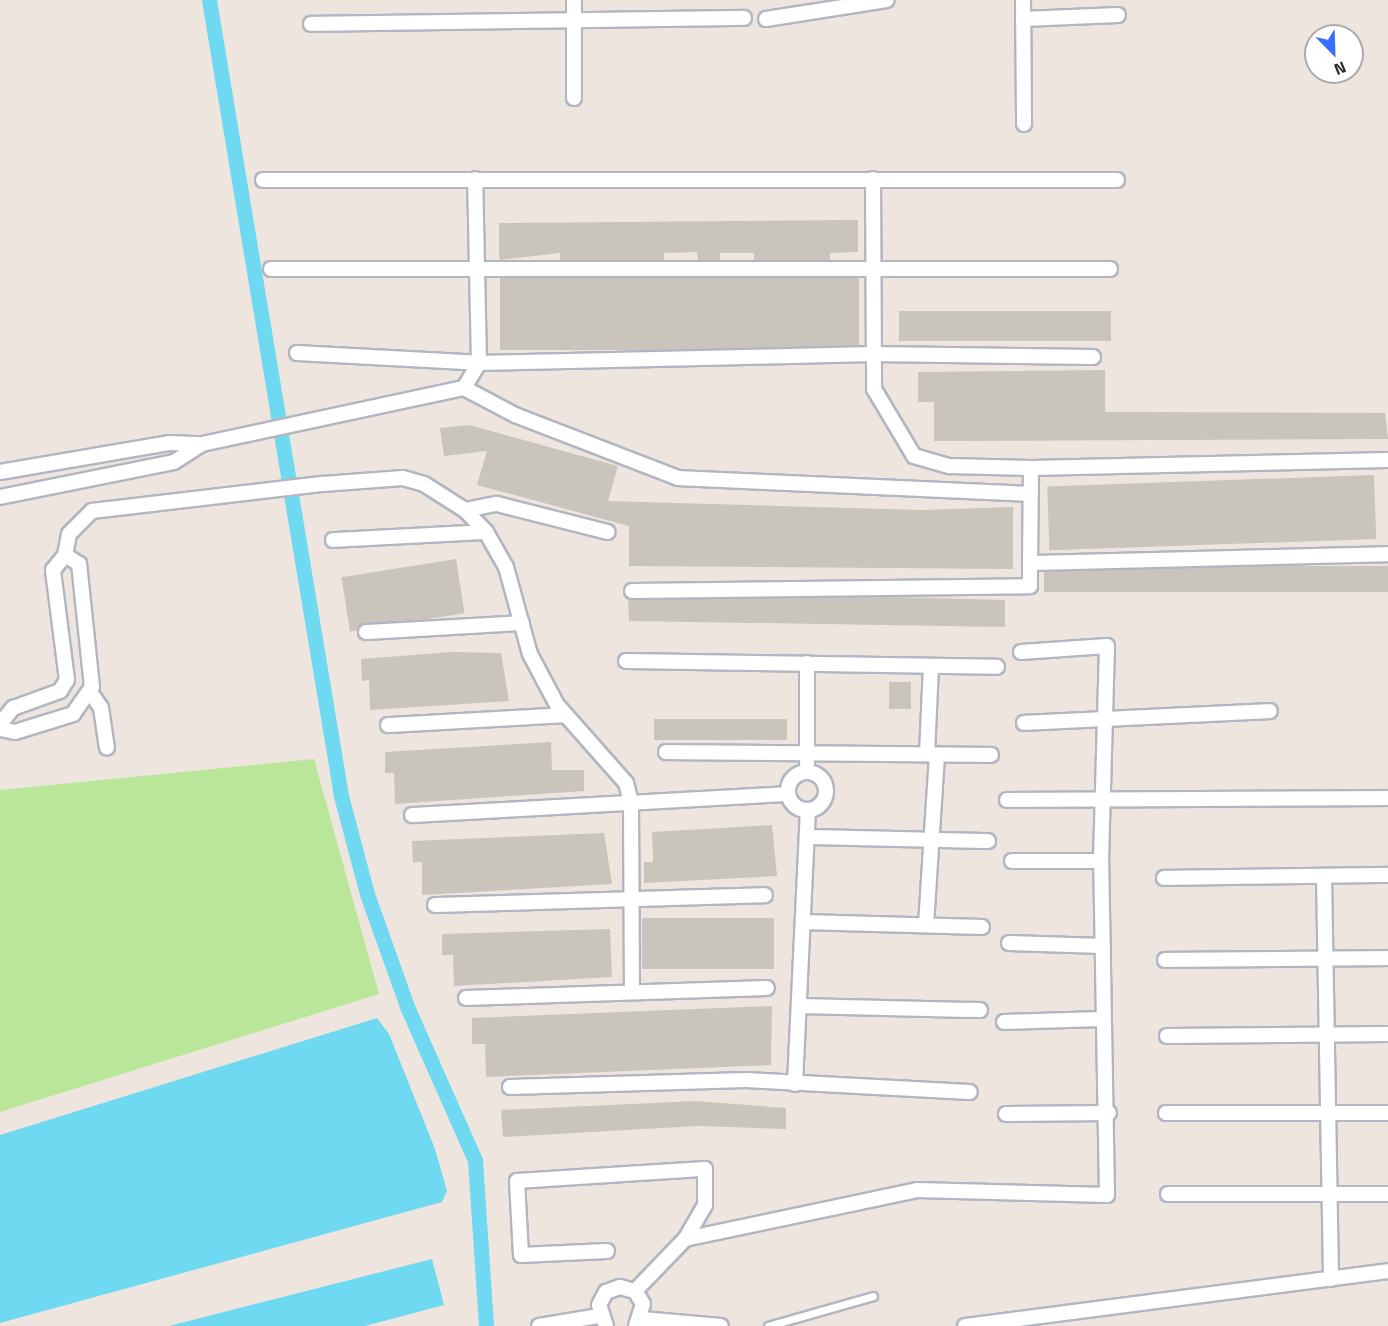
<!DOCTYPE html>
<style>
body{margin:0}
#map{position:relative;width:1388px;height:1326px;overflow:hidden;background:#eee6de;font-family:"Titillium Web",sans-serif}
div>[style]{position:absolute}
.green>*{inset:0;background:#b9e699}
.water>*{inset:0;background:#6fd9f2}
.canal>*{height:15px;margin:-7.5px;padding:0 7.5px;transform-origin:7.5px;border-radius:7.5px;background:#6fd9f2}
.building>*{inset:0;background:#c9c4bc;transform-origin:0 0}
.roads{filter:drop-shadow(2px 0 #b2b6c0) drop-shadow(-2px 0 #b2b6c0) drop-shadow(0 2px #b2b6c0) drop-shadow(0 -2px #b2b6c0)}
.lane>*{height:7px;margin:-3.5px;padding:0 3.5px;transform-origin:3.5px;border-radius:3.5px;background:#fff}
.street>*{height:14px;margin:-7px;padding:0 7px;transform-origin:7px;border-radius:7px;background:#fff}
.street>.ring{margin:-7px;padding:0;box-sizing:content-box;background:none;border:14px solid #fff;border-radius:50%}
span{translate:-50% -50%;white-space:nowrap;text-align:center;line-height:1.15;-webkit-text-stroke:4.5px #fff;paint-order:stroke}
.north{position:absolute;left:1304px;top:24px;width:60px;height:60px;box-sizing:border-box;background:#fff;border:2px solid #ababab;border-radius:50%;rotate:157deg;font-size:16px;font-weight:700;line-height:24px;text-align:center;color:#2c2c2c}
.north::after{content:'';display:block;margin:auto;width:21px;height:27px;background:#3a6eff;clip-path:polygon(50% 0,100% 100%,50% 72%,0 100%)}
</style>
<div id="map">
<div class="green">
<i style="clip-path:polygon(314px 759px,379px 994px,0 1112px,0 790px)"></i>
</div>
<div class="water">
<i style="clip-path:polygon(377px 1018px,389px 1034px,435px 1149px,447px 1191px,442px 1202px,0 1323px,0 1135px)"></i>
<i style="clip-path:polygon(432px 1259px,444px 1305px,365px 1326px,169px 1326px)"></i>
</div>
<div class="canal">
<i style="left:209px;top:0;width:807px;rotate:80.58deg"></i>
<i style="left:341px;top:796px;width:101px;rotate:75.1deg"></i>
<i style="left:367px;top:894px;width:122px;rotate:70.4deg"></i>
<i style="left:408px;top:1009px;width:165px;rotate:66.1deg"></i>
<i style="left:475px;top:1160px;width:166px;rotate:86.2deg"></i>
</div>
<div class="building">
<i style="clip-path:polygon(858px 220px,858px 252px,830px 253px,830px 260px,754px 260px,754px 253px,720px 253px,720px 260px,698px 260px,697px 252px,664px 253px,664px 260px,560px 260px,560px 253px,500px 260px,499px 256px,499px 223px)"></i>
<i style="left:500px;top:278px;width:359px;height:72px"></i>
<i style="left:1111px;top:311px;width:30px;height:212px;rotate:90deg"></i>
<i style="clip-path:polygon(1105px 370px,1105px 412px,1385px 413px,1388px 439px,934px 441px,934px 402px,918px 402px,918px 372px)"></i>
<i style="clip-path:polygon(469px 425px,618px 466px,608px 501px,922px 510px,1013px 507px,1013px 569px,629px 566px,629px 526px,477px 485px,487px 451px,444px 456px,440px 428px)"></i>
<i style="left:1374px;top:475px;width:64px;height:327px;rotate:88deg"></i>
<i style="left:456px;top:559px;width:55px;height:116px;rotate:81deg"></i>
<i style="left:1388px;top:566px;width:26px;height:344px;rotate:90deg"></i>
<i style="clip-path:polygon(895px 597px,1005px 600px,1005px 627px,629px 621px,628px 599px)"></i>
<i style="clip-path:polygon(451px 652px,501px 653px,509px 701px,370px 710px,369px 680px,362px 681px,361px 659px)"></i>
<i style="left:889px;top:682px;width:22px;height:27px"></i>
<i style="left:654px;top:719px;width:133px;height:21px"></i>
<i style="clip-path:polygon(551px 742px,552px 770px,584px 770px,584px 791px,395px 804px,394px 773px,385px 773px,385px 752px)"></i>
<i style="clip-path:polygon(772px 825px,777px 876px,644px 883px,644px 862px,653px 862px,652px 832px)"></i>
<i style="clip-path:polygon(604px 833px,612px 884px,422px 895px,422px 862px,413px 862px,412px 841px)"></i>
<i style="left:774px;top:918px;width:51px;height:132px;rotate:90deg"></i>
<i style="clip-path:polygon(610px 929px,612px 977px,454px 986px,453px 955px,442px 955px,442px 934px)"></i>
<i style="clip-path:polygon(772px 1006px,771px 1065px,486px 1077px,485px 1044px,472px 1044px,472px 1018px)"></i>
<i style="clip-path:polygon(696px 1101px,786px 1108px,786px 1129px,698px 1126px,503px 1137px,501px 1110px)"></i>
</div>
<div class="roads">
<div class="lane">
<i style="left:768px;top:1326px;width:109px;rotate:-15.9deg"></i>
</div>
<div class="street">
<i style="left:1023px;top:0;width:124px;rotate:89.5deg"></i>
<i style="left:766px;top:19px;width:122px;rotate:-8.9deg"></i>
<i style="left:1023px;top:19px;width:95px;rotate:-2.4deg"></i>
<i style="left:311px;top:24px;width:433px;rotate:-0.8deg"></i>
<i style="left:574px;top:98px;width:98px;rotate:-90deg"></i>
<i style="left:873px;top:179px;width:210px;rotate:89.7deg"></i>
<i style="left:874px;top:389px;width:78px;rotate:59.2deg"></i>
<i style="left:914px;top:456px;width:37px;rotate:16deg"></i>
<i style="left:950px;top:466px;width:81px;rotate:1.4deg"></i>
<i style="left:1031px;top:468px;width:357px;rotate:-1.3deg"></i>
<i style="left:263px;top:180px;width:854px"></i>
<i style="left:271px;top:269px;width:839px"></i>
<i style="left:297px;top:353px;width:182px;rotate:3.1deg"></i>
<i style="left:479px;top:363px;width:394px;rotate:-1.3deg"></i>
<i style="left:873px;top:354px;width:220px;rotate:0.8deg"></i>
<i style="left:464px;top:388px;width:58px;rotate:27.9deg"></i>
<i style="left:515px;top:415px;width:175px;rotate:21.1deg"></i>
<i style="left:678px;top:478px;width:353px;rotate:2.6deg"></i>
<i style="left:0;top:472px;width:171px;rotate:-9.7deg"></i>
<i style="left:169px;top:443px;width:33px;rotate:2deg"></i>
<i style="left:202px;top:444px;width:268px;rotate:-12.1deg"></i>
<i style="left:464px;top:388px;width:29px;rotate:-59deg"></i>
<i style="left:479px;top:363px;width:184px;rotate:-91.2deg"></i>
<i style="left:0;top:497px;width:177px;rotate:-11.4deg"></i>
<i style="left:174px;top:462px;width:33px;rotate:-33deg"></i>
<i style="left:465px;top:510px;width:33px;rotate:-11deg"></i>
<i style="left:497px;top:504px;width:114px;rotate:14.2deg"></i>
<i style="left:333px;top:540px;width:153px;rotate:-3deg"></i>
<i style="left:1030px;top:563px;width:95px;rotate:-89.4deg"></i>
<i style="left:632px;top:591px;width:398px;rotate:-0.7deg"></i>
<i style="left:1030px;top:586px;width:23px;rotate:-90deg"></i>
<i style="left:1030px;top:563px;width:358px;rotate:-1.4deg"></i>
<i style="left:366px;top:632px;width:156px;rotate:-3.3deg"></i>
<i style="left:1021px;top:652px;width:86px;rotate:-4deg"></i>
<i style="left:1107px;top:646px;width:215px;rotate:91.6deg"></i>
<i style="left:626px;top:661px;width:371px;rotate:0.9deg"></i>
<i style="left:807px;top:663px;width:100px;rotate:90deg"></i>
<i style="left:90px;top:692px;width:19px;rotate:55deg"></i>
<i style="left:101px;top:708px;width:40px;rotate:81.5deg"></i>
<i style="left:1024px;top:723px;width:246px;rotate:-2.8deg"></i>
<i style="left:0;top:724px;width:21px;rotate:-51deg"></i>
<i style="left:13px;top:708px;width:50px;rotate:-19.9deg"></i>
<i style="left:60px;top:691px;width:13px;rotate:-58deg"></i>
<i style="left:67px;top:680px;width:111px;rotate:-97.3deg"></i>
<i style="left:53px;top:570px;width:19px;rotate:-51deg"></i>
<i style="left:65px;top:555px;width:21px;rotate:-79deg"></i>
<i style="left:69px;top:534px;width:33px;rotate:-45deg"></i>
<i style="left:92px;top:511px;width:233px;rotate:-6.7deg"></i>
<i style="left:323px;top:484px;width:80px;rotate:-4.3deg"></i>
<i style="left:403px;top:478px;width:22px;rotate:16deg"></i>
<i style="left:424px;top:484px;width:49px;rotate:32.4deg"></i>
<i style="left:465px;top:510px;width:30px;rotate:46deg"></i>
<i style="left:486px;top:532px;width:40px;rotate:60.3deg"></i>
<i style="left:506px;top:567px;width:90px;rotate:74.6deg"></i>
<i style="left:530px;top:654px;width:58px;rotate:62.1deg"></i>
<i style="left:557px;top:705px;width:104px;rotate:48.5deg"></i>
<i style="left:626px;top:783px;width:20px;rotate:75deg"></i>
<i style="left:631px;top:802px;width:188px;rotate:89.7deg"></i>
<i style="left:388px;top:725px;width:177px;rotate:-3.2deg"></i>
<i style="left:0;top:729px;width:15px;rotate:11deg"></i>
<i style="left:15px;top:732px;width:61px;rotate:-17.2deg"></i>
<i style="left:73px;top:714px;width:33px;rotate:-55deg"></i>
<i style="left:92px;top:687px;width:124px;rotate:-96deg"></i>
<i style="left:79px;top:564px;width:17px;rotate:-147deg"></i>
<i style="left:666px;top:752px;width:325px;rotate:0.5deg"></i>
<i style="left:927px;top:754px;width:88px;rotate:-87.4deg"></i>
<i class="ring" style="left:788px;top:772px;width:24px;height:24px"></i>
<i style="left:1007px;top:800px;width:381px;rotate:-0.3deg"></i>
<i style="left:412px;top:815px;width:376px;rotate:-3.2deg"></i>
<i style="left:808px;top:837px;width:180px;rotate:1.3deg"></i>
<i style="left:1324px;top:876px;width:403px;rotate:89deg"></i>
<i style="left:1164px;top:878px;width:224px;rotate:-0.8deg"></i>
<i style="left:435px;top:905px;width:330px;rotate:-1.7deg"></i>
<i style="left:803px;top:922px;width:179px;rotate:1.6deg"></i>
<i style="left:926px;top:925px;width:170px;rotate:-86.3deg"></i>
<i style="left:1009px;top:943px;width:94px;rotate:1.8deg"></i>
<i style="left:1165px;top:960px;width:223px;rotate:-0.5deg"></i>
<i style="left:466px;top:998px;width:301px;rotate:-1.9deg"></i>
<i style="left:799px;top:1006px;width:181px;rotate:1.3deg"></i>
<i style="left:1004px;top:1022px;width:97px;rotate:-1.8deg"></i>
<i style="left:1167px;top:1036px;width:221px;rotate:-0.5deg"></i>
<i style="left:795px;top:1084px;width:273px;rotate:-87.3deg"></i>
<i style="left:510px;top:1087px;width:236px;rotate:-1.7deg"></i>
<i style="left:746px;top:1080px;width:224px;rotate:3.1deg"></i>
<i style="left:1166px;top:1113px;width:222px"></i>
<i style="left:1006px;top:1114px;width:103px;rotate:-0.6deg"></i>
<i style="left:1168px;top:1194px;width:220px"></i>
<i style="left:607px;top:1251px;width:86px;rotate:177.3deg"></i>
<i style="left:521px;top:1255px;width:74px;rotate:-93.1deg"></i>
<i style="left:517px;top:1181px;width:188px;rotate:-3.7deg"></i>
<i style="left:705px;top:1169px;width:36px;rotate:90deg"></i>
<i style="left:705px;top:1205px;width:39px;rotate:120deg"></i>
<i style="left:635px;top:1291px;width:72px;rotate:-46.1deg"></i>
<i style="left:685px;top:1239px;width:237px;rotate:-11.9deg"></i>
<i style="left:917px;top:1190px;width:190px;rotate:1.5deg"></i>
<i style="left:1107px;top:1195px;width:334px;rotate:-91deg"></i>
<i style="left:1101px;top:861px;width:89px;rotate:180deg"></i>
<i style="left:642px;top:1319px;width:79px;rotate:5.1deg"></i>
<i style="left:539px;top:1326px;width:61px;rotate:-9.5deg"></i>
<i style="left:606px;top:1326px;width:22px;rotate:-108deg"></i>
<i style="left:599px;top:1305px;width:15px;rotate:-62deg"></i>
<i style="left:606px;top:1292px;width:15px;rotate:-20deg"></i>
<i style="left:620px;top:1287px;width:16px;rotate:15deg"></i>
<i style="left:635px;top:1291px;width:15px;rotate:58deg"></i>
<i style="left:643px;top:1304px;width:23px;rotate:108deg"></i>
<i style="left:965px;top:1326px;width:427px;rotate:-7.4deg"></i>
</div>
</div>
<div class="north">N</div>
</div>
